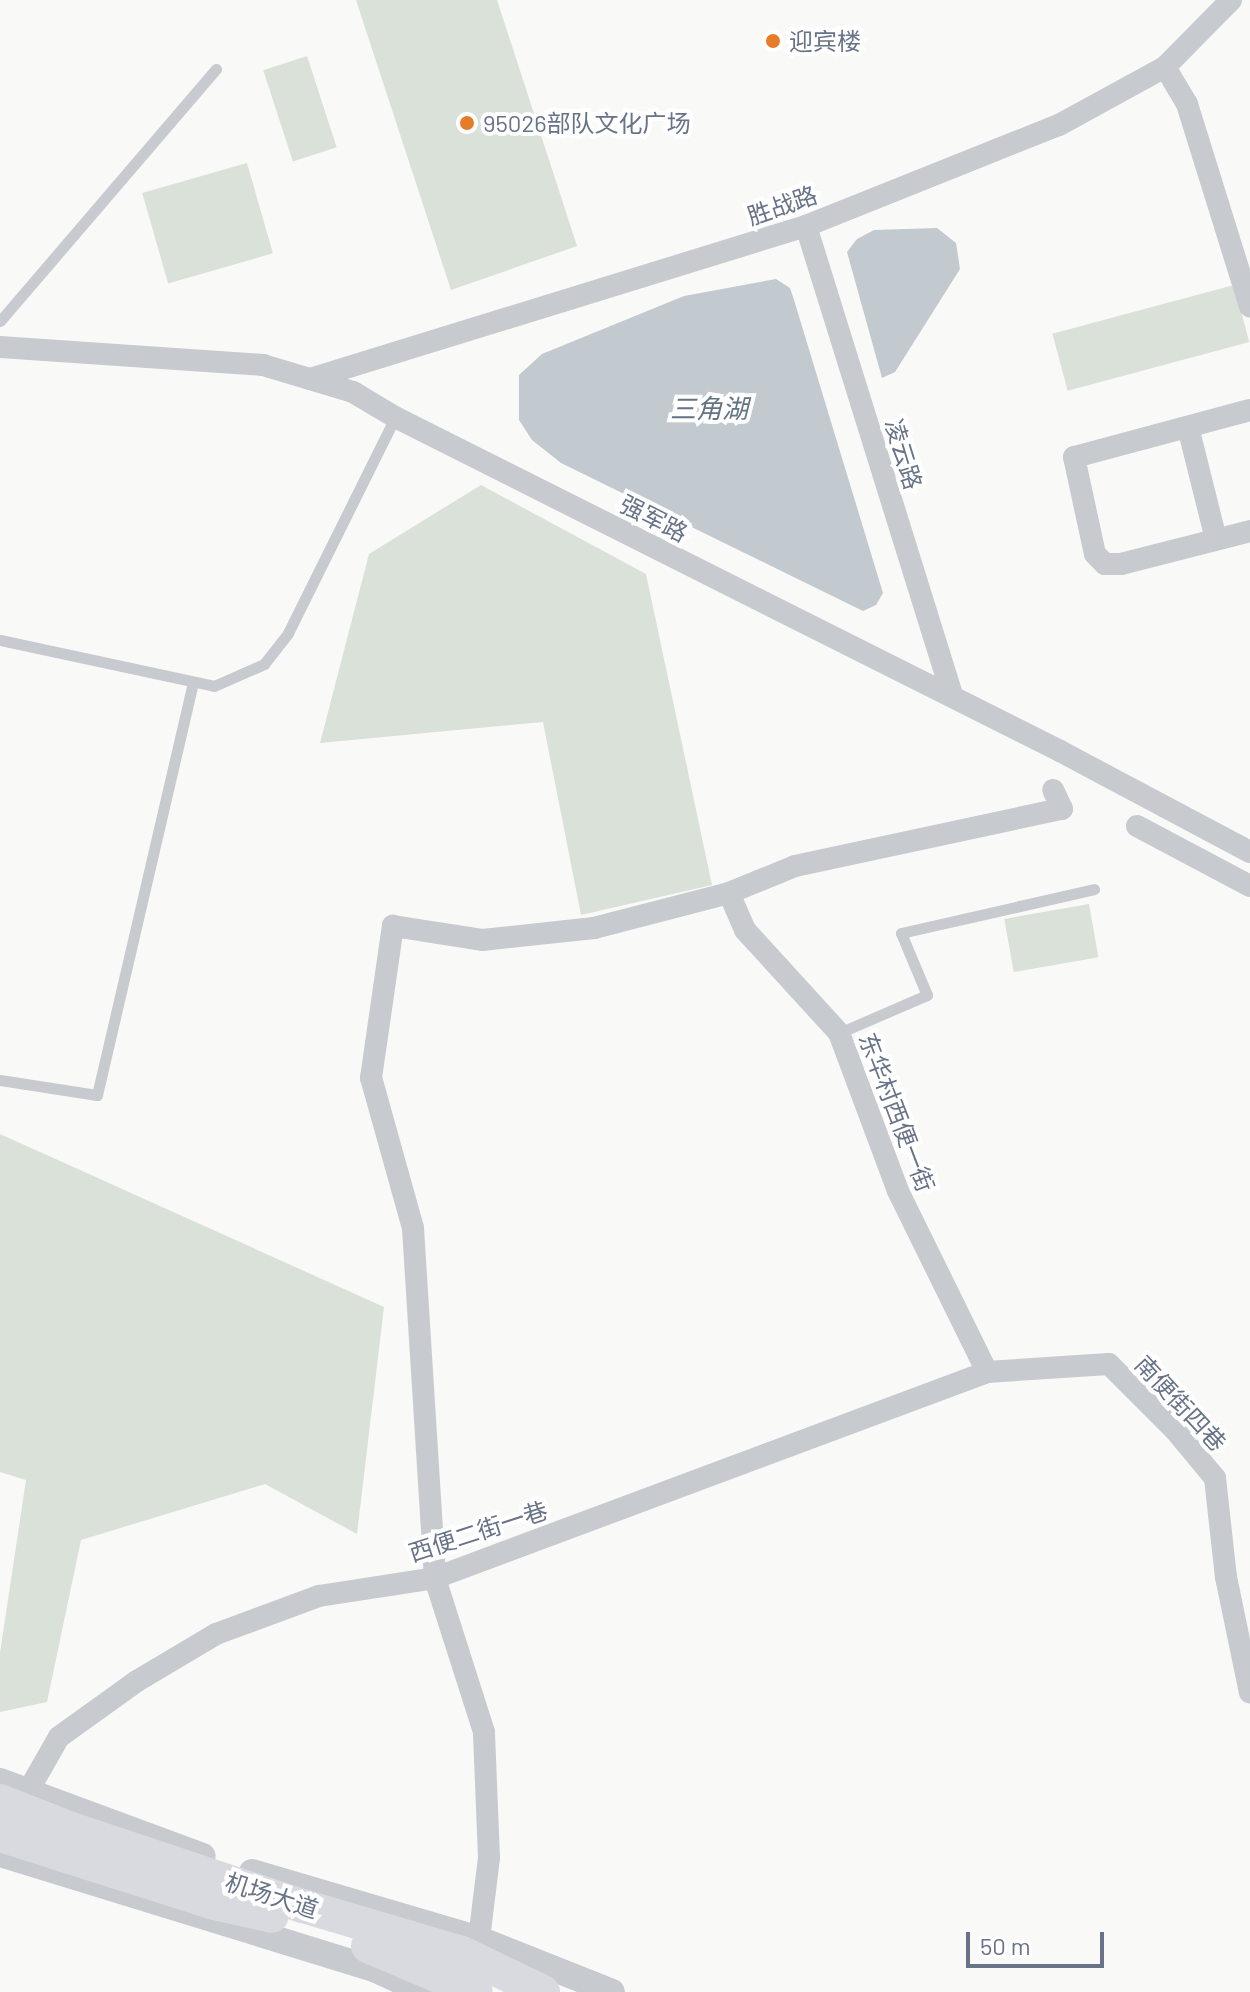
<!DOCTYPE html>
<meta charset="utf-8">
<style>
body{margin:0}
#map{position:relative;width:1250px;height:1992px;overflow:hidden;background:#f9f9f7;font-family:Barlow,"Noto Sans SC",sans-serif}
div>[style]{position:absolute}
.green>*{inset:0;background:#d9e1d8;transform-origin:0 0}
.water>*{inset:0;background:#c2c9cf}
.service>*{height:11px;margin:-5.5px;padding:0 5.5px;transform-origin:5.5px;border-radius:5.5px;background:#c7cace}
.minor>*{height:22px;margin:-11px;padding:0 11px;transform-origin:11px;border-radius:11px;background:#c7cace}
.tertiary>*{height:26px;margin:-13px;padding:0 13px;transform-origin:13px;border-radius:13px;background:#c7cace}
.primary>*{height:34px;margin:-17px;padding:0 17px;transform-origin:17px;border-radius:17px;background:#d8dae0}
.dots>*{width:22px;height:22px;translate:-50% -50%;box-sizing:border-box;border:4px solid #fff;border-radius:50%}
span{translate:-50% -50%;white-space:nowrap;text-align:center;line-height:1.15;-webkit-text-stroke:8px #fff;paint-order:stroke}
.poi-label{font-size:24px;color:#687388}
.left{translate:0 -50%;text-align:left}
.street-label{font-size:24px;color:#687388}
.water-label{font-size:26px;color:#637483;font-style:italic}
.scale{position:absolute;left:966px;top:1932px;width:138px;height:36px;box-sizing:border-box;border:4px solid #687388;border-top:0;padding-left:10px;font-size:24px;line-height:28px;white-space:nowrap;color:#687388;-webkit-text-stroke:6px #fff;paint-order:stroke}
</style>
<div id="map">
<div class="green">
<i style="clip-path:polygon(356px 0,497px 0,577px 246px,451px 290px)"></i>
<i style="left:307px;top:56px;width:96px;height:46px;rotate:72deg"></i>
<i style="left:247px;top:163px;width:94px;height:109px;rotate:74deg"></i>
<i style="left:1234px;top:285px;width:59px;height:188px;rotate:75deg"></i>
<i style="clip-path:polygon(481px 485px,646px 574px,712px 885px,581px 915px,543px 722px,320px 743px,369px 554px)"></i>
<i style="left:1089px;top:904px;width:54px;height:86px;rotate:80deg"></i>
<i style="clip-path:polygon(0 1134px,384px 1307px,357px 1534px,265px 1484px,81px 1540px,47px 1702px,0 1712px,0 1653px,26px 1480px,0 1472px)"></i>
</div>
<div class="water">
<i style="clip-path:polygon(937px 228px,956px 243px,960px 269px,895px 372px,882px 378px,847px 252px,857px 239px,874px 230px)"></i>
<i style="clip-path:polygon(776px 279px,790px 288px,794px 300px,883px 593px,876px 605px,863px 611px,561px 463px,532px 440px,519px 420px,519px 375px,542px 354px,684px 296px)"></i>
</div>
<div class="service">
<i style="left:0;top:321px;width:332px;rotate:-49.4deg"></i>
<i style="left:0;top:640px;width:219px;rotate:12.1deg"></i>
<i style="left:214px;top:686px;width:55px;rotate:-23.7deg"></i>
<i style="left:264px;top:664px;width:39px;rotate:-52deg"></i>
<i style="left:288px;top:633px;width:241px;rotate:-63.6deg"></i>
<i style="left:839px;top:1033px;width:96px;rotate:-23.4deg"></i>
<i style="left:927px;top:995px;width:67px;rotate:-112.8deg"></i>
<i style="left:901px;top:933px;width:198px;rotate:-12.8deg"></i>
<i style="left:0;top:1080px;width:98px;rotate:8.8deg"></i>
<i style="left:97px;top:1095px;width:424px;rotate:-76.9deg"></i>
</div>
<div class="minor">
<i style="left:1165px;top:67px;width:43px;rotate:59.3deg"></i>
<i style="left:1187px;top:104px;width:212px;rotate:72.7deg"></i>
<i style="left:806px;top:226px;width:492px;rotate:72.7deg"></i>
<i style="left:0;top:347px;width:264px;rotate:3.9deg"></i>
<i style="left:263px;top:365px;width:94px;rotate:16.7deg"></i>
<i style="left:353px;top:392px;width:49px;rotate:30.8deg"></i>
<i style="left:395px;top:417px;width:744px;rotate:26.67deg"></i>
<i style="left:1060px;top:751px;width:215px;rotate:28deg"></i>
<i style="left:310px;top:379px;width:519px;rotate:-17.14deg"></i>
<i style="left:806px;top:226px;width:272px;rotate:-21.8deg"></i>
<i style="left:1059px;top:125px;width:121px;rotate:-28.7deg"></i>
<i style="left:1165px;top:67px;width:94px;rotate:-45.4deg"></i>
<i style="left:1250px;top:410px;width:182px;rotate:165deg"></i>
<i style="left:1074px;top:457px;width:99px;rotate:77.8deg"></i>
<i style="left:1095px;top:554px;width:14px;rotate:45deg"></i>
<i style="left:1105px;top:564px;width:16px"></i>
<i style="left:1121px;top:564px;width:133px;rotate:-14.3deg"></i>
<i style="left:1188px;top:427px;width:115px;rotate:76deg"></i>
<i style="left:1137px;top:826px;width:128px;rotate:28deg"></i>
<i style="left:729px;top:893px;width:40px;rotate:66.6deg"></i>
<i style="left:745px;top:930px;width:139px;rotate:47.6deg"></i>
<i style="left:839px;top:1033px;width:169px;rotate:69.5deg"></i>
<i style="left:898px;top:1191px;width:202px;rotate:63.8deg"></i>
<i style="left:27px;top:1793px;width:64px;rotate:-60.3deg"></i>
<i style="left:59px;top:1737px;width:96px;rotate:-35.7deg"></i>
<i style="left:137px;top:1681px;width:92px;rotate:-30.7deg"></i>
<i style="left:216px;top:1634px;width:110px;rotate:-20.3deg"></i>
<i style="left:319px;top:1596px;width:117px;rotate:-8.8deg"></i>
<i style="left:435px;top:1578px;width:589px;rotate:-20.46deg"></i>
<i style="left:987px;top:1372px;width:122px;rotate:-3.8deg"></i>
<i style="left:1109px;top:1364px;width:93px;rotate:45deg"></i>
<i style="left:1175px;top:1430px;width:62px;rotate:50.2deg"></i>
<i style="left:1215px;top:1478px;width:100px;rotate:83.7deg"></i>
<i style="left:1226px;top:1577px;width:118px;rotate:78.3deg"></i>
<i style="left:479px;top:1939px;width:82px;rotate:-83deg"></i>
<i style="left:489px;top:1858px;width:126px;rotate:-92.3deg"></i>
<i style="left:484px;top:1732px;width:162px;rotate:-107.7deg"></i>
<i style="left:435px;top:1578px;width:351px;rotate:-93.6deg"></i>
<i style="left:413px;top:1228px;width:156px;rotate:-105.6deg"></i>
<i style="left:371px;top:1078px;width:154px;rotate:-81.8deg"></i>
<i style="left:393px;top:926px;width:90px;rotate:8.9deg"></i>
<i style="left:482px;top:940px;width:113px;rotate:-6.1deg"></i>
<i style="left:594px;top:928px;width:139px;rotate:-14.5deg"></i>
<i style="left:729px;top:893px;width:71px;rotate:-22.2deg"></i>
<i style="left:795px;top:866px;width:273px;rotate:-12.1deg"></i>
<i style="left:1062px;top:809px;width:21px;rotate:-115deg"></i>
</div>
<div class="tertiary">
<i style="left:0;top:1781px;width:216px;rotate:20.3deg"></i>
<i style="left:0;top:1854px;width:393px;rotate:17.1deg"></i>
<i style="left:376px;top:1970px;width:53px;rotate:24.6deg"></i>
<i style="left:252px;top:1872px;width:237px;rotate:16.4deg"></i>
<i style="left:479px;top:1939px;width:143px;rotate:21.7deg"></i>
</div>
<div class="primary">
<i style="left:0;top:1801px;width:76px;rotate:21.5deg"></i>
<i style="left:71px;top:1829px;width:244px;rotate:18.4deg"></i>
<i style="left:303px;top:1906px;width:166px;rotate:16.5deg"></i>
<i style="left:462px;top:1953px;width:90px;rotate:25.7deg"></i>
<i style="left:0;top:1835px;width:225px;rotate:17.6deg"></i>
<i style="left:214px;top:1903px;width:59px;rotate:12.6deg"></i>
<i style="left:368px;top:1946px;width:117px;rotate:23.1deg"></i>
</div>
<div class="dots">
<i style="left:773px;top:41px;background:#e67c2a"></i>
<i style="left:467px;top:123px;background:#e67c2a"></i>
</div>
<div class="poi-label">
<span class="left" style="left:789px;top:41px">迎宾楼</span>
<span class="left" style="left:483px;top:123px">95026部队文化广场</span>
</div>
<div class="street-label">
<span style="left:782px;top:205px;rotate:-19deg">胜战路</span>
<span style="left:904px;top:454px;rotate:73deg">凌云路</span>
<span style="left:654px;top:518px;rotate:27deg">强军路</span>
<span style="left:897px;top:1112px;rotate:69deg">东华村西便一街</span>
<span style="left:1181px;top:1403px;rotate:47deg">南便街四巷</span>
<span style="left:478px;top:1531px;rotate:-18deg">西便二街一巷</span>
<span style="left:272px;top:1895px;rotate:18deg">机场大道</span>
</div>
<div class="water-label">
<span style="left:709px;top:408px">三角湖</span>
</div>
<div class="scale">50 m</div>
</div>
